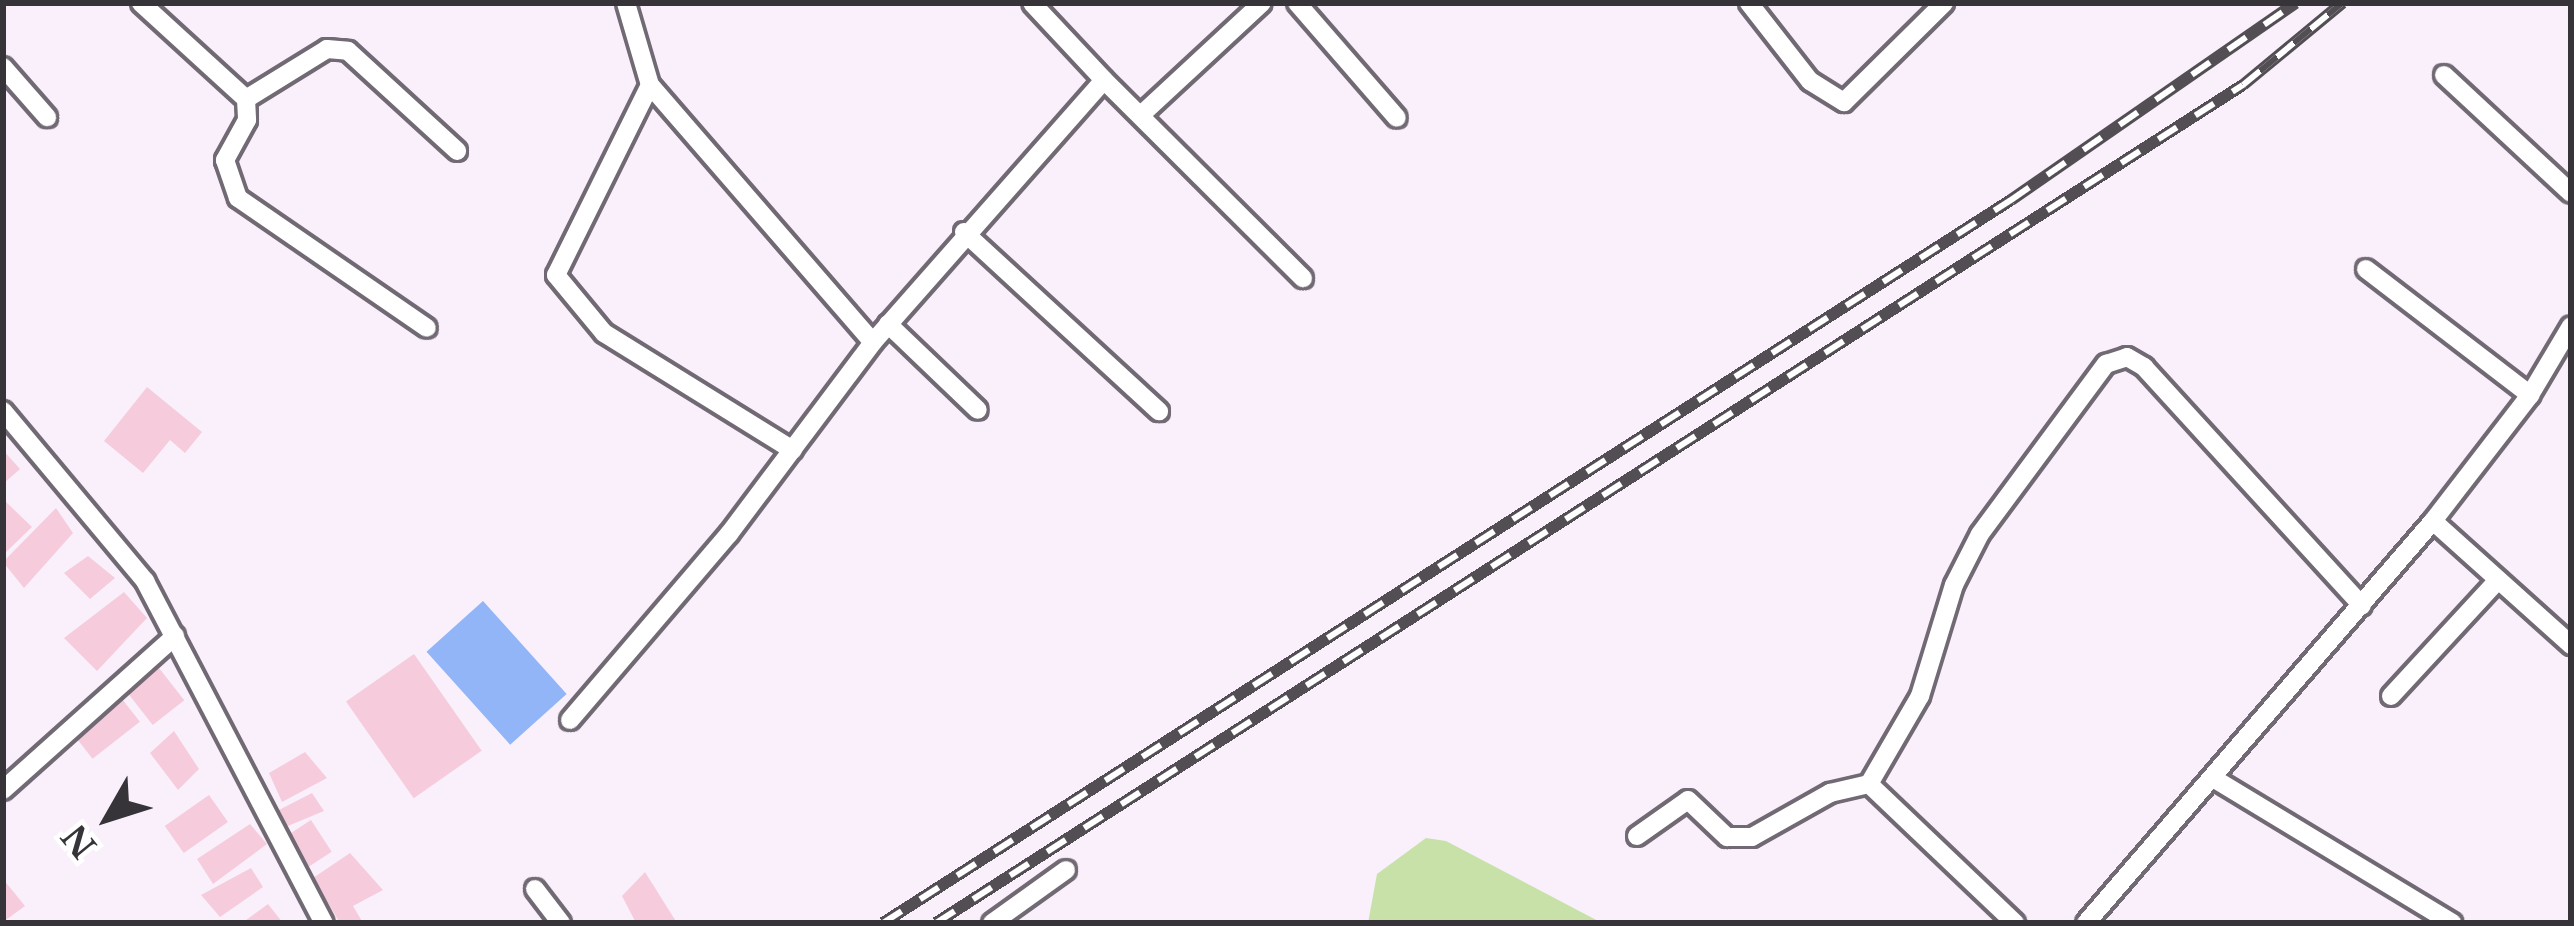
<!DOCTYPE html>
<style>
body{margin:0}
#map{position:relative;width:2574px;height:926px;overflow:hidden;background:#f9f0fc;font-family:"Libre Baskerville",serif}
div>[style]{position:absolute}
.green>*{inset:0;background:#c7e1a9}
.water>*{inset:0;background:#92b5f8;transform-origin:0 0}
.building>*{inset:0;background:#f6ccdd;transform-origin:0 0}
.roads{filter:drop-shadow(3px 0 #716974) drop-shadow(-3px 0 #716974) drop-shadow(0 3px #716974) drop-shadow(0 -3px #716974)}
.street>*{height:18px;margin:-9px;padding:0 9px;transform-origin:9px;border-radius:9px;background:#fff}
.rail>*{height:12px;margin-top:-6px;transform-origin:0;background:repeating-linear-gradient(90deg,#fff 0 22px,#524e54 0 44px);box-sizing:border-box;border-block:3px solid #524e54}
span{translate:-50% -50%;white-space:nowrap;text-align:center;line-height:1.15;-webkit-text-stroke:9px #fff;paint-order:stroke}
.frame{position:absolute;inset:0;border:6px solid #373439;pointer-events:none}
.north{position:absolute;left:48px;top:758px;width:120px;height:120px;-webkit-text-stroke:9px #fff;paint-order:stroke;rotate:231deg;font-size:33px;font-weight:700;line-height:48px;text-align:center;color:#373439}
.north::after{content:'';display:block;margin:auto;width:42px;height:54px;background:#373439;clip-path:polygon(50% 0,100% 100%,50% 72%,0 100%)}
</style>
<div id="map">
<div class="green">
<i style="clip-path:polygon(1426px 838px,1446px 841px,1602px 923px,1368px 923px,1377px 874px)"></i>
</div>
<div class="water">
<i style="left:483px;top:601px;width:125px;height:76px;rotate:48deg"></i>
</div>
<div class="building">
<i style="clip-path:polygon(147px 387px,202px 432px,185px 453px,170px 440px,143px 473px,104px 441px)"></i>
<i style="clip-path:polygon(3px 450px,20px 469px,3px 484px)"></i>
<i style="clip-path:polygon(3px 499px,32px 527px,3px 555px)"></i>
<i style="clip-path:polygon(56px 508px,73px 533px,24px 588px,3px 562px)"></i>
<i style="clip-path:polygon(88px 556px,115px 578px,90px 599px,64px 573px)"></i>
<i style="clip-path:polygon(124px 592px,147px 618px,97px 671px,64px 638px)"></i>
<i style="left:414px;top:654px;width:118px;height:83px;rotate:55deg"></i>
<i style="left:159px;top:668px;width:41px;height:40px;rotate:52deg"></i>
<i style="left:122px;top:699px;width:29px;height:60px;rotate:52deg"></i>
<i style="clip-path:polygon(174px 731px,199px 769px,178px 790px,150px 753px)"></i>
<i style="clip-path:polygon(305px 752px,327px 778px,282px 802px,269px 773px)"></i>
<i style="clip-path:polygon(312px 793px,324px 811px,283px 828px,275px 812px)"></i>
<i style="left:209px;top:795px;width:33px;height:54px;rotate:55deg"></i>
<i style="left:311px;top:820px;width:38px;height:27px;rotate:57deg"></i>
<i style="clip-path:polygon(250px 824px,267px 844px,213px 884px,197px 859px)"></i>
<i style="clip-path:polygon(350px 853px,383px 890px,353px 906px,363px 923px,340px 923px,313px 878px)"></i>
<i style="clip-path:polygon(251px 868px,263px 887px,220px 917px,201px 895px)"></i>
<i style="clip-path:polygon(645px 872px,677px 923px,636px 923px,622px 896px)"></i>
<i style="clip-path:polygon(3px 879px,25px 906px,3px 922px)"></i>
<i style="clip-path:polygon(268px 904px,283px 923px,242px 923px)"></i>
</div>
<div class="roads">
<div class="street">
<i style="left:141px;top:3px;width:142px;rotate:42.4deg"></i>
<i style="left:246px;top:99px;width:21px;rotate:87deg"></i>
<i style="left:247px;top:120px;width:46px;rotate:118.8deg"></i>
<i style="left:225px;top:160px;width:40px;rotate:71.1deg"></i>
<i style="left:238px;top:198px;width:229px;rotate:34.5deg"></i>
<i style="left:626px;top:3px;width:85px;rotate:73.7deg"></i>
<i style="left:650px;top:85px;width:212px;rotate:116.3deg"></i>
<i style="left:556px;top:275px;width:75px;rotate:50.4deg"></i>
<i style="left:604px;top:333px;width:222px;rotate:31.8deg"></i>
<i style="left:1297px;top:3px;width:152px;rotate:49deg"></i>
<i style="left:1749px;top:3px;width:99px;rotate:52deg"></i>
<i style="left:1810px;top:81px;width:40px;rotate:32deg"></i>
<i style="left:1844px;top:102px;width:141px;rotate:-44.7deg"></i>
<i style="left:3px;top:67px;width:67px;rotate:48.7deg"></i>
<i style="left:2444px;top:75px;width:173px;rotate:42.9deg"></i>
<i style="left:1104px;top:80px;width:281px;rotate:44.9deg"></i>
<i style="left:650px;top:85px;width:340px;rotate:49.1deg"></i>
<i style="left:873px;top:342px;width:349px;rotate:-48.6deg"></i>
<i style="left:1104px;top:80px;width:105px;rotate:-133.1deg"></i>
<i style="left:246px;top:99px;width:95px;rotate:-31.7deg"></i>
<i style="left:327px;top:49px;width:21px;rotate:5deg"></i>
<i style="left:348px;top:51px;width:148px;rotate:42.5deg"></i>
<i style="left:1142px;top:114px;width:163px;rotate:-42.8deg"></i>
<i style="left:964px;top:232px;width:265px;rotate:42.6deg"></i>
<i style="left:2366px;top:269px;width:207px;rotate:37.5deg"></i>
<i style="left:888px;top:324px;width:124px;rotate:43.7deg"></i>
<i style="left:3px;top:411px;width:222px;rotate:50.1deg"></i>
<i style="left:145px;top:581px;width:386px;rotate:62.4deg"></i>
<i style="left:2433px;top:521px;width:186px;rotate:41.9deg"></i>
<i style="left:2391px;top:696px;width:158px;rotate:-47.3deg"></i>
<i style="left:570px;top:720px;width:245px;rotate:-49.5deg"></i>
<i style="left:729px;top:534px;width:240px;rotate:-53.1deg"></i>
<i style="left:2213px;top:778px;width:280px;rotate:31.2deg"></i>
<i style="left:1869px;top:784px;width:102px;rotate:-59.9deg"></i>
<i style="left:1920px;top:696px;width:116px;rotate:-73deg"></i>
<i style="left:1954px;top:585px;width:57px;rotate:-63deg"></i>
<i style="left:1980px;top:534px;width:212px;rotate:-53.5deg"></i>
<i style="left:2106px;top:364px;width:22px;rotate:-18deg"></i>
<i style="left:2127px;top:357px;width:20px;rotate:30deg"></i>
<i style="left:2144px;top:367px;width:323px;rotate:47.6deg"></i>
<i style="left:3px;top:790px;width:231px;rotate:-41.8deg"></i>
<i style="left:1637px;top:836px;width:62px;rotate:-35.2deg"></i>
<i style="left:1688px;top:800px;width:54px;rotate:43.5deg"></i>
<i style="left:1727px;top:837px;width:25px"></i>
<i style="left:1752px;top:837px;width:90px;rotate:-29.4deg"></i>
<i style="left:1830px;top:793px;width:40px;rotate:-13deg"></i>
<i style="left:1869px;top:784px;width:202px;rotate:43.6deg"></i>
<i style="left:535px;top:889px;width:43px;rotate:52.6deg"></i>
<i style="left:992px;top:923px;width:91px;rotate:-35.6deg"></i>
<i style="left:2086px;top:923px;width:531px;rotate:-49.2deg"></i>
<i style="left:2433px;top:521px;width:159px;rotate:-52.4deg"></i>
<i style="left:2530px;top:395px;width:80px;rotate:-59.3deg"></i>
</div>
</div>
<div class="rail">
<i style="left:883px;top:923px;width:1340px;rotate:-32.66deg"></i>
<i style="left:2011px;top:200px;width:346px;rotate:-34.7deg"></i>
<i style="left:936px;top:923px;width:1553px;rotate:-32.67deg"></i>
<i style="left:2243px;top:85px;width:129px;rotate:-39.6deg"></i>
</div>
<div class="frame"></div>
<div class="north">N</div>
</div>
